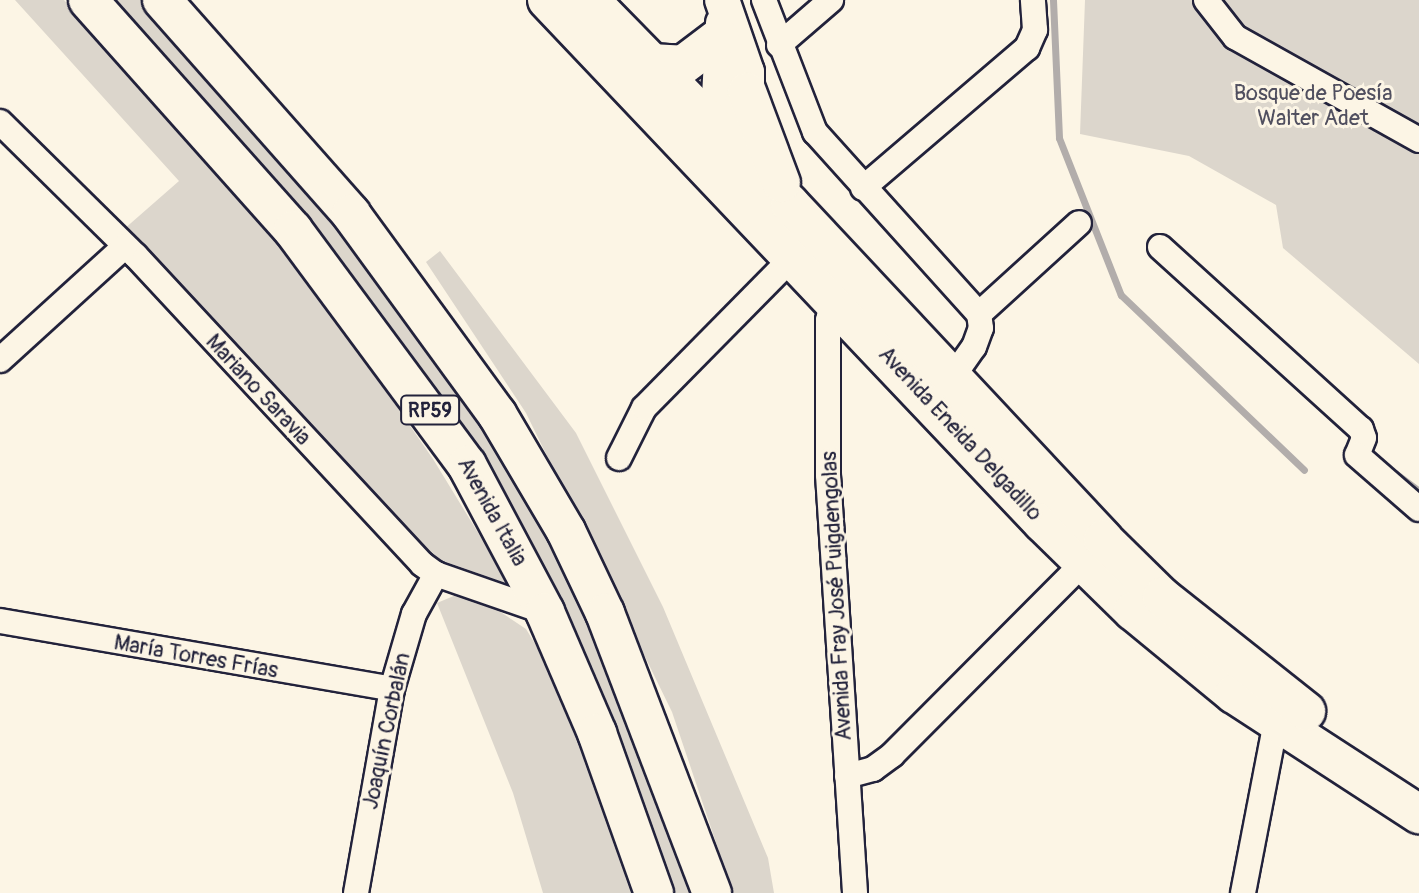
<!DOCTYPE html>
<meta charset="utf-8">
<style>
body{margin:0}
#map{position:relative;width:1419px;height:893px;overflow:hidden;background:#fcf5e5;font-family:Pangolin,sans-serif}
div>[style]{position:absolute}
.green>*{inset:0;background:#dcd6cc}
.stream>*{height:7px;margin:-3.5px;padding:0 3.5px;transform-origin:3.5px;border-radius:3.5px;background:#b2adab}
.roads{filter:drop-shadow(2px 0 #22223b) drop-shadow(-2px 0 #22223b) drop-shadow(0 2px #22223b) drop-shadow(0 -2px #22223b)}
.street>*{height:24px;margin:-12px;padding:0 12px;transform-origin:12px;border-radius:12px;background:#fcf5e5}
.secondary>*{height:34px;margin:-17px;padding:0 17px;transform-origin:17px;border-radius:17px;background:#fcf5e5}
.primary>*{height:38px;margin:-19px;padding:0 19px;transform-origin:19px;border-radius:19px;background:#fcf5e5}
span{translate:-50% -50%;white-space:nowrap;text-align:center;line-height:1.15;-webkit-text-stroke:6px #fcf5e5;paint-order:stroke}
.shield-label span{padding:2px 6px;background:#fcf5e5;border:2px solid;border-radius:6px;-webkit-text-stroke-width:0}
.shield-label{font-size:20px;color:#22223b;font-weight:700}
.park-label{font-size:22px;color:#504f5f}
.street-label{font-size:22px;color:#22223b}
</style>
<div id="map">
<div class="green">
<i style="clip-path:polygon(15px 0,64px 0,181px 126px,322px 299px,433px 459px,510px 585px,435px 558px,123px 230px,179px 181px)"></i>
<i style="clip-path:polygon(106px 0,151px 0,446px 354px,586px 597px,696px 893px,667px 893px,520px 531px)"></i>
<i style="clip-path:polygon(1085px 0,1419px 0,1419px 364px,1283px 248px,1276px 205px,1189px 156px,1080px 134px)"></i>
<i style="clip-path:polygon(440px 251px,576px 433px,663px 607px,768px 858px,774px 893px,733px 893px,672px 712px,526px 413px,426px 262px)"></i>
<i style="clip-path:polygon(456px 595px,493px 607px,526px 629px,556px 678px,633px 893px,543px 893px,513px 793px,437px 603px)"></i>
</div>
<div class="stream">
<i style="left:1053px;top:0;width:138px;rotate:87.5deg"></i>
<i style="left:1059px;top:138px;width:169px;rotate:68.5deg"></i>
<i style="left:1121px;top:295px;width:253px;rotate:43.7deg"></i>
<i style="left:1395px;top:473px;width:30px;rotate:37deg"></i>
</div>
<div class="roads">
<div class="street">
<i style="left:764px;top:0;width:142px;rotate:68.9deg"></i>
<i style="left:815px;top:132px;width:245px;rotate:48deg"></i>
<i style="left:1206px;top:0;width:47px;rotate:51.9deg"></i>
<i style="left:1235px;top:37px;width:211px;rotate:29.2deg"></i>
<i style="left:779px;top:45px;width:69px;rotate:-40.9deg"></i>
<i style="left:0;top:122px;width:190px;rotate:44.6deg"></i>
<i style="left:135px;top:255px;width:422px;rotate:47.1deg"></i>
<i style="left:422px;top:564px;width:17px;rotate:36deg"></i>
<i style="left:436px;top:574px;width:115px;rotate:19.2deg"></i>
<i style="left:863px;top:188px;width:216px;rotate:-40.5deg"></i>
<i style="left:1027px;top:48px;width:20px;rotate:-66deg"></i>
<i style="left:1035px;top:30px;width:30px;rotate:-94deg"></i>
<i style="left:1160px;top:247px;width:271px;rotate:42.2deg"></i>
<i style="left:1361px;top:429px;width:9px;rotate:72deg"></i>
<i style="left:1364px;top:438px;width:18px;rotate:112deg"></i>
<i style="left:1357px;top:455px;width:82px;rotate:41.1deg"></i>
<i style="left:833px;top:299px;width:22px;rotate:103deg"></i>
<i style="left:828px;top:320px;width:155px;rotate:90deg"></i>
<i style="left:828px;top:475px;width:419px;rotate:86.3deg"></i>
<i style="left:0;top:360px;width:168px;rotate:-42.3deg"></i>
<i style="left:952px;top:378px;width:38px;rotate:-55deg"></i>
<i style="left:974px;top:347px;width:20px;rotate:-70deg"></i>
<i style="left:981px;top:328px;width:14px;rotate:-98deg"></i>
<i style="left:979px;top:314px;width:135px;rotate:-42.3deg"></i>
<i style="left:619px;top:458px;width:56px;rotate:-63.4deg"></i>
<i style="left:644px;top:408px;width:225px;rotate:-45.4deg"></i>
<i style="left:0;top:621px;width:398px;rotate:9.8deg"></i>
<i style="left:847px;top:776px;width:27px;rotate:-15deg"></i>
<i style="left:873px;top:769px;width:24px;rotate:-36deg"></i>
<i style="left:892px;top:755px;width:271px;rotate:-45.1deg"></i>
<i style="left:356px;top:893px;width:207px;rotate:-80deg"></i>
<i style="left:392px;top:689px;width:78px;rotate:-73.7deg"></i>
<i style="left:414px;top:614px;width:46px;rotate:-61.2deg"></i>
<i style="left:1243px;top:893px;width:185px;rotate:-79.1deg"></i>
</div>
<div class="secondary">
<i style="left:695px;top:140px;width:49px;rotate:-60.8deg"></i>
<i style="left:719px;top:97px;width:74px;rotate:-86.9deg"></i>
<i style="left:710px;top:161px;width:27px;rotate:-51deg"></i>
<i style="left:727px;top:140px;width:52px;rotate:-67.4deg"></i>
<i style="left:747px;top:92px;width:20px;rotate:-90deg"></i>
<i style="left:747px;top:72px;width:76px;rotate:-109.1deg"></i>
</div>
<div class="primary">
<i style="left:88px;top:0;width:308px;rotate:48.3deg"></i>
<i style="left:293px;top:230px;width:292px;rotate:53.5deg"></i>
<i style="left:467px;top:465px;width:166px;rotate:62deg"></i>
<i style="left:545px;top:612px;width:132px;rotate:66.7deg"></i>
<i style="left:597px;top:733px;width:170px;rotate:70.4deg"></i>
<i style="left:162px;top:0;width:286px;rotate:48.5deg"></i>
<i style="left:351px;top:214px;width:248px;rotate:53.9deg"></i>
<i style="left:497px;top:414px;width:136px;rotate:59.5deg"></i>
<i style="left:566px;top:531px;width:91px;rotate:64.6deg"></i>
<i style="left:605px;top:613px;width:300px;rotate:69.1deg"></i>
<i style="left:547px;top:0;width:721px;rotate:46.52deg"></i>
<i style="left:1043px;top:523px;width:126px;rotate:44.4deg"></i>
<i style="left:1133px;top:611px;width:131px;rotate:39.4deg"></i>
<i style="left:1234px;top:694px;width:221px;rotate:33deg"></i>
<i style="left:590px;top:0;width:286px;rotate:45.6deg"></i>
<i style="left:790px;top:204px;width:458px;rotate:46.9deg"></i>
<i style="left:1103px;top:539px;width:83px;rotate:44.5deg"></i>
<i style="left:1162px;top:597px;width:184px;rotate:38.4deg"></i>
<i style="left:650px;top:63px;width:33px;rotate:3deg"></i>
<i style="left:683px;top:65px;width:46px;rotate:-37.1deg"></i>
<i style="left:747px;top:92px;width:97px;rotate:69.5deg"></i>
</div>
</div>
<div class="shield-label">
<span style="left:430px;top:410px">RP59</span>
</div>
<div class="park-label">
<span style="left:1313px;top:106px">Bosque de Poesía<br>Walter Adet</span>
</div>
<div class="street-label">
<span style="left:258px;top:390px;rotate:47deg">Mariano Saravia</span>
<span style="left:960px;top:434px;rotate:47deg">Avenida Eneida Delgadillo</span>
<span style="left:492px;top:512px;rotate:61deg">Avenida Italia</span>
<span style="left:837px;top:596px;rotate:-93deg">Avenida Fray José Puigdengolas</span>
<span style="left:196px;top:657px;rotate:10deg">María Torres Frías</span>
<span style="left:387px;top:731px;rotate:-78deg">Joaquín Corbalán</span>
</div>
</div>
